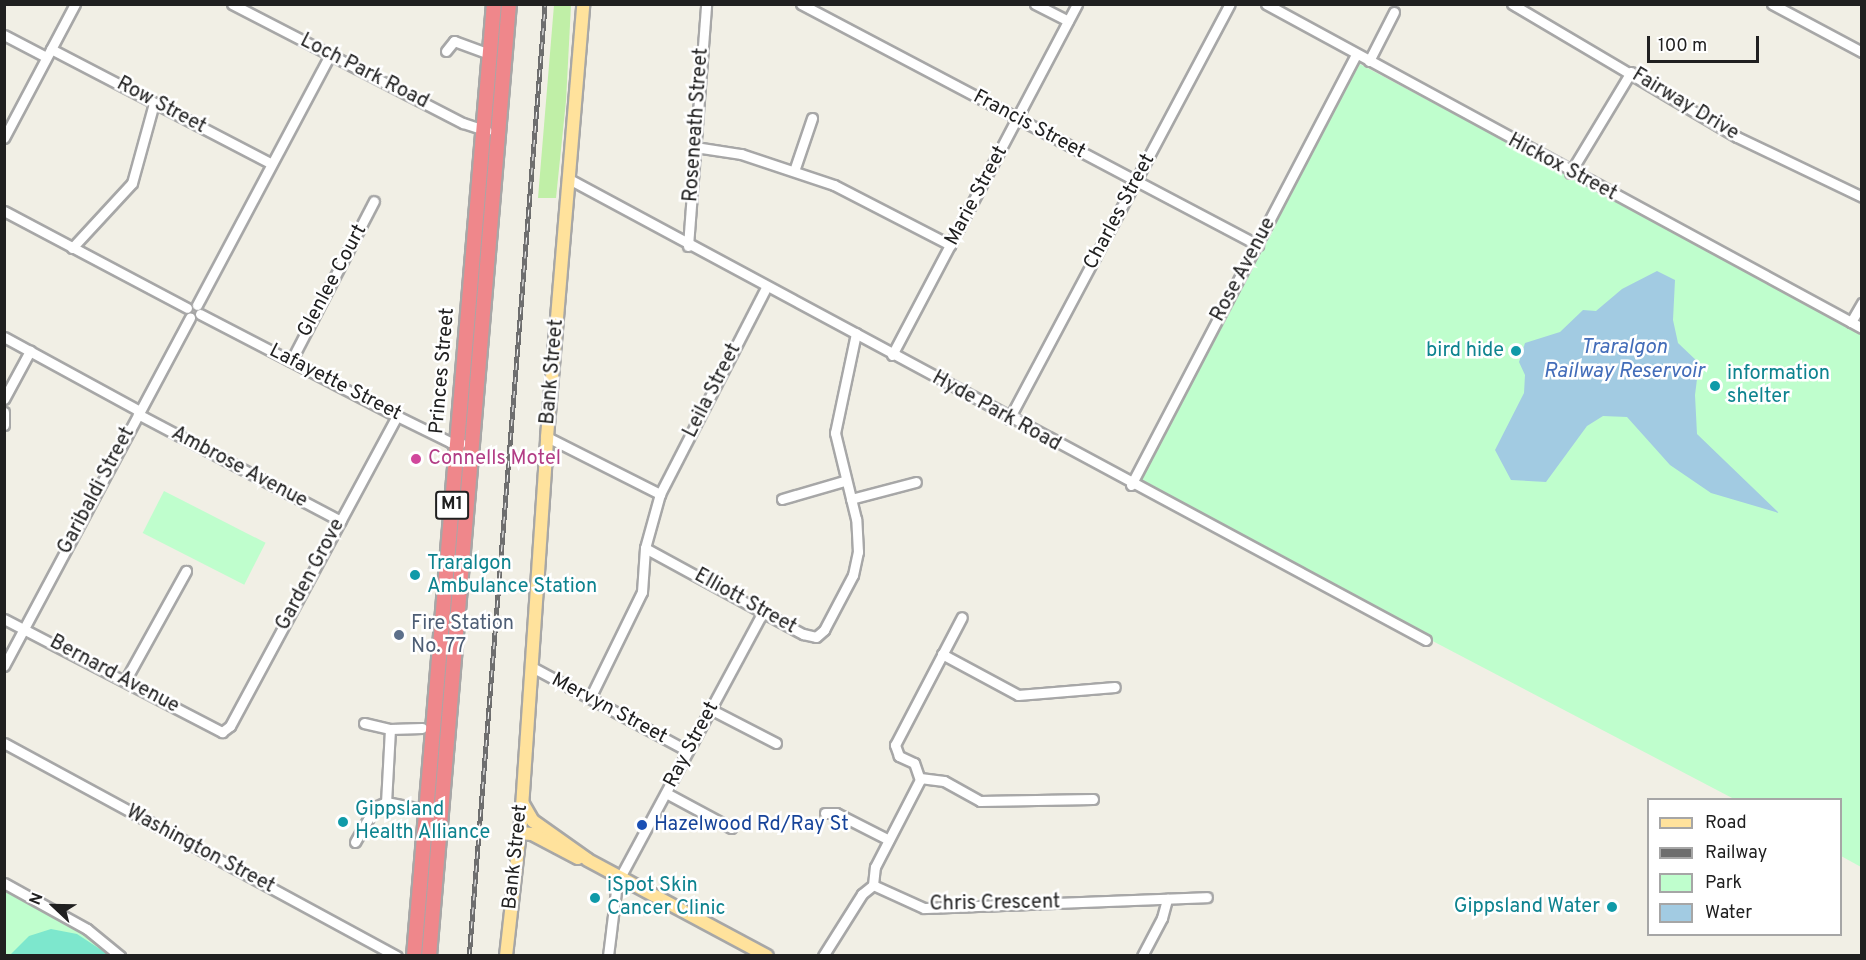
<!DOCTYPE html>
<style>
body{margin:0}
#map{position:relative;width:1866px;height:960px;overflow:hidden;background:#f1efe5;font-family:Overpass,sans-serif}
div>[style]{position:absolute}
.grass>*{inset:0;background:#c0efa7}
.park>*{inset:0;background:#bffecd;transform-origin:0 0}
.pitch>*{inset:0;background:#7de7cd}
.water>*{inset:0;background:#a2cbe2}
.roads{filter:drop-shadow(2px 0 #a7a7a7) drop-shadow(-2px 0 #a7a7a7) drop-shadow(0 2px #a7a7a7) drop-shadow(0 -2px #a7a7a7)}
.minor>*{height:9px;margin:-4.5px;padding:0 4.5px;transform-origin:4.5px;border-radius:4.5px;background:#fff}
.major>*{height:12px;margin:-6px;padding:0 6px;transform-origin:6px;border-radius:6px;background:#ffe29c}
.highway>*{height:14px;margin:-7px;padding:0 7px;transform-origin:7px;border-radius:7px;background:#ef878b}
.rail>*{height:4.5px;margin-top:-2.25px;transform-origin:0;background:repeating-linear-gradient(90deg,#fff 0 7px,#6e6e6e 0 14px);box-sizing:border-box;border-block:2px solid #6e6e6e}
.dots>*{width:16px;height:16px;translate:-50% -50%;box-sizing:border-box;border:3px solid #fff;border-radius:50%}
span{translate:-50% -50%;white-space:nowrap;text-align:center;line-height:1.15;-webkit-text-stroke:5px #fff;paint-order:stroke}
.shield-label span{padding:2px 4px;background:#fff;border:2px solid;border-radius:4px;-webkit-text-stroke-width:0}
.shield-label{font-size:18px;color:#202020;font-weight:700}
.street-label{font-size:20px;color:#202020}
.culture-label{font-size:20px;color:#0d838f}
.right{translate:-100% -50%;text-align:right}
.left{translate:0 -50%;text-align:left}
.hotel-label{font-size:20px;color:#b23c85}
.service-label{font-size:20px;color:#4e5e75}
.transit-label{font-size:20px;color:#164399}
.water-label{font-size:21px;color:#436db9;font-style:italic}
.frame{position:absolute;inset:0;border:6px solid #202020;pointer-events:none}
.legend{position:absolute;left:1647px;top:798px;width:195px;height:138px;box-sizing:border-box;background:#fff;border:2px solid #a6a6a6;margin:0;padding:8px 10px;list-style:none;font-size:18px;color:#202020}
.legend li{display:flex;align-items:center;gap:12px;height:30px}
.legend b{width:30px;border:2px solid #a6a6a6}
.north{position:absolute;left:24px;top:876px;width:60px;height:60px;-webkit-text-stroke:4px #fff;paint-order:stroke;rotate:292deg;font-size:16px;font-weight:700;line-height:24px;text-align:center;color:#202020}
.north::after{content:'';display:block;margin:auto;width:21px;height:27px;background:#202020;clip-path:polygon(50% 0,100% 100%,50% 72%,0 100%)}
.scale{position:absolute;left:1647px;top:36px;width:112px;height:27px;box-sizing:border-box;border:3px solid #202020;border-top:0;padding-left:8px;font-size:18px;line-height:21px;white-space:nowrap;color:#202020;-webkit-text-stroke:4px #fff;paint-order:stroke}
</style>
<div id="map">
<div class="grass">
<i style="clip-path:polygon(554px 5px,571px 5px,566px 101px,556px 198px,538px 198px)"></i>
</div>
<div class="park">
<i style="clip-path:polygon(1356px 62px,1861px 329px,1861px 867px,1841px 856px,1840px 800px,1734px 799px,1133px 484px)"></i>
<i style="left:164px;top:491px;width:114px;height:47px;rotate:27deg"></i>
<i style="clip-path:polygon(4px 891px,82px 932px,114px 955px,5px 955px)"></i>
</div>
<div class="pitch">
<i style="clip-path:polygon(51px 929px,77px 934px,109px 955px,10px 955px,29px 936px)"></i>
</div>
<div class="water">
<i style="clip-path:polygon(1657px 271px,1675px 280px,1673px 320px,1678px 343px,1699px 363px,1695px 395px,1697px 434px,1779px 513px,1711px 493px,1670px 465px,1627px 417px,1603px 416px,1587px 426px,1546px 482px,1511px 480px,1495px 450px,1524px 393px,1525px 375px,1519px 362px,1525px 343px,1560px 332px,1583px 310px,1596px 311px,1622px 289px)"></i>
</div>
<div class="roads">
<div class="minor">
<i style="left:232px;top:4px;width:260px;rotate:27.3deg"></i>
<i style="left:463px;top:123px;width:25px;rotate:18deg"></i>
<i style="left:801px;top:4px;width:517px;rotate:27.81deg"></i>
<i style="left:1035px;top:4px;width:37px;rotate:27deg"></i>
<i style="left:1266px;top:4px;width:678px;rotate:28.53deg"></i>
<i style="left:1512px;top:4px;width:261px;rotate:30.6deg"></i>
<i style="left:1737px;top:137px;width:139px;rotate:25.6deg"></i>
<i style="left:1772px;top:4px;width:102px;rotate:28.1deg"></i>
<i style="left:4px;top:35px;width:47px;rotate:27.6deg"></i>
<i style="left:51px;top:49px;width:247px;rotate:27.5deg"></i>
<i style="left:446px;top:51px;width:13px;rotate:-51deg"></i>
<i style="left:454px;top:41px;width:37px;rotate:20deg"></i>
<i style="left:1369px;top:61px;width:55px;rotate:-63deg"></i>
<i style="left:4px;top:138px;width:152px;rotate:-62.1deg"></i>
<i style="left:695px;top:147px;width:47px;rotate:8.7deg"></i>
<i style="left:741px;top:154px;width:98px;rotate:18.4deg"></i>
<i style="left:834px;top:185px;width:131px;rotate:27.3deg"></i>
<i style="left:794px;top:171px;width:56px;rotate:-71.2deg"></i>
<i style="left:1570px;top:173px;width:118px;rotate:-58.9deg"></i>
<i style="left:569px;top:179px;width:973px;rotate:28.28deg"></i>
<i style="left:4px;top:211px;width:207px;rotate:27.9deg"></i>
<i style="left:688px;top:246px;width:243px;rotate:-85.7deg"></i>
<i style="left:72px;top:248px;width:88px;rotate:-47.3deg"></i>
<i style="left:132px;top:183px;width:83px;rotate:-74.6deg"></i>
<i style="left:197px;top:305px;width:283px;rotate:-62deg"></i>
<i style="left:200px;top:314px;width:222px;rotate:27.4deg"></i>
<i style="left:397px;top:416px;width:59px;rotate:26.1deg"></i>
<i style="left:450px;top:442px;width:11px;rotate:5deg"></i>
<i style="left:1851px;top:322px;width:22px;rotate:-60deg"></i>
<i style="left:4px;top:337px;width:155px;rotate:28.6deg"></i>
<i style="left:892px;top:355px;width:397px;rotate:-62.2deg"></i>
<i style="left:291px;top:361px;width:180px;rotate:-62.6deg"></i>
<i style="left:4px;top:399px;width:55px;rotate:-61.6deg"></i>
<i style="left:4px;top:412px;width:13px;rotate:90deg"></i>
<i style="left:138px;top:414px;width:229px;rotate:27.8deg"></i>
<i style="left:1009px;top:419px;width:470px;rotate:-62deg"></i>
<i style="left:547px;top:437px;width:127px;rotate:26.8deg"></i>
<i style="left:1131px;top:485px;width:485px;rotate:-62.4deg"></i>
<i style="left:782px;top:499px;width:65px;rotate:-16.2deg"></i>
<i style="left:851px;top:499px;width:67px;rotate:-14.7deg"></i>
<i style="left:645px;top:548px;width:180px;rotate:28.6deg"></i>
<i style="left:803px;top:634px;width:13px;rotate:13deg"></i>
<i style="left:816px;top:637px;width:11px;rotate:-41deg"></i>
<i style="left:824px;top:630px;width:62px;rotate:-62.2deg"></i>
<i style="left:853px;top:575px;width:24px;rotate:-78deg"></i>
<i style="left:858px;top:552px;width:33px;rotate:-93deg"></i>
<i style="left:856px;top:519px;width:89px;rotate:-103.7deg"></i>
<i style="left:835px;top:433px;width:102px;rotate:-78.1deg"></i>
<i style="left:4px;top:619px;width:246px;rotate:27.4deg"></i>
<i style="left:222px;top:732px;width:10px;rotate:-37deg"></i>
<i style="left:230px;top:726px;width:352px;rotate:-61.7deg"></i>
<i style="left:942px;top:654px;width:86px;rotate:28.3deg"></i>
<i style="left:1018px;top:695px;width:97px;rotate:-4.7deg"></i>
<i style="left:4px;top:666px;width:395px;rotate:-61.9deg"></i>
<i style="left:530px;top:666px;width:179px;rotate:28.3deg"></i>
<i style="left:125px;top:681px;width:126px;rotate:-61deg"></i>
<i style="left:590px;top:698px;width:118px;rotate:-63.9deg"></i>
<i style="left:642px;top:592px;width:44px;rotate:-86.1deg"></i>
<i style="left:645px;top:548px;width:56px;rotate:-74.5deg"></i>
<i style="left:660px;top:494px;width:232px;rotate:-62.8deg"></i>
<i style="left:712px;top:710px;width:72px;rotate:27.3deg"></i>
<i style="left:364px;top:723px;width:27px;rotate:13deg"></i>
<i style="left:390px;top:729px;width:73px;rotate:93.1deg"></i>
<i style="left:386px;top:802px;width:41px;rotate:11.3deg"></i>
<i style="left:390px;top:729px;width:32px;rotate:-2deg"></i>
<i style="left:4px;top:743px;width:447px;rotate:28.5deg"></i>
<i style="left:920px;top:778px;width:24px;rotate:7deg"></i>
<i style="left:944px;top:781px;width:41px;rotate:29.1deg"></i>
<i style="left:980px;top:801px;width:113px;rotate:-1deg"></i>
<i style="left:666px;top:793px;width:74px;rotate:28.3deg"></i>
<i style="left:825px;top:813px;width:11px"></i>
<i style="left:836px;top:813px;width:59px;rotate:27deg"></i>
<i style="left:355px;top:842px;width:40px;rotate:-60.3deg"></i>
<i style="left:375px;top:807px;width:12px;rotate:-24deg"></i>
<i style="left:4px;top:883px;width:95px;rotate:29deg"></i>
<i style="left:87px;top:929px;width:43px;rotate:39.3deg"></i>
<i style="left:873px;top:885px;width:18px;rotate:-84deg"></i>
<i style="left:875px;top:867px;width:98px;rotate:-62.7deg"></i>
<i style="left:920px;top:780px;width:18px;rotate:-109deg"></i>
<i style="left:914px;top:763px;width:17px;rotate:-155deg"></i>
<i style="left:899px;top:756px;width:12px;rotate:-110deg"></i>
<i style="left:895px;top:745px;width:144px;rotate:-62.4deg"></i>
<i style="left:608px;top:956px;width:74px;rotate:-83deg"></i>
<i style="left:617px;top:883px;width:308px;rotate:-61.7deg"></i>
<i style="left:823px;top:956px;width:73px;rotate:-57.8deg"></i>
<i style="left:862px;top:894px;width:14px;rotate:-39deg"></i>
<i style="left:873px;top:885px;width:56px;rotate:24.3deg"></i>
<i style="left:924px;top:908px;width:283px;rotate:-2.2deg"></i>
<i style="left:1142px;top:956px;width:43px;rotate:-62.2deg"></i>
<i style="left:1162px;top:918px;width:20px;rotate:-75deg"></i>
</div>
<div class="major">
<i style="left:523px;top:804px;width:20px;rotate:60deg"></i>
<i style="left:533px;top:821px;width:67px;rotate:35.3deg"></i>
<i style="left:588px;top:860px;width:203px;rotate:28.2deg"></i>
<i style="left:520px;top:833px;width:12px;rotate:5deg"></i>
<i style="left:532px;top:834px;width:52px;rotate:27.6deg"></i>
<i style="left:506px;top:956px;width:135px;rotate:-83.6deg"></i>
<i style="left:521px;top:822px;width:386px;rotate:-86.1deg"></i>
<i style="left:547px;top:437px;width:434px;rotate:-85.2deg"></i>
</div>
<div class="highway">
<i style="left:414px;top:956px;width:955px;rotate:-85.2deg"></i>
<i style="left:429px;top:956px;width:955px;rotate:-85.2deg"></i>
</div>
</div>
<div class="rail">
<i style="left:469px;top:956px;width:955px;rotate:-85.44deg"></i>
</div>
<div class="dots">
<i style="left:1516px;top:351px;background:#0f9aa8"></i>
<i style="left:1715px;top:386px;background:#0f9aa8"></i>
<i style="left:416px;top:459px;background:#d1479c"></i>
<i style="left:415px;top:575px;background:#0f9aa8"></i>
<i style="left:399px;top:635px;background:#5c6f8a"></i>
<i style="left:343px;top:822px;background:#0f9aa8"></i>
<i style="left:642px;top:825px;background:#1a4fb4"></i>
<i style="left:595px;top:898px;background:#0f9aa8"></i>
<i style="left:1612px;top:907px;background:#0f9aa8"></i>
</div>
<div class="shield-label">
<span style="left:452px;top:505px">M1</span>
</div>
<div class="street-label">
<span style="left:364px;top:72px;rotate:27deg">Loch Park Road</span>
<span style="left:1685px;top:105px;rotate:31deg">Fairway Drive</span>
<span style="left:161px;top:106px;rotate:28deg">Row Street</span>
<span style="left:697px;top:125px;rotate:-86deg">Roseneath Street</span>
<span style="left:1029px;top:125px;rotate:28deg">Francis Street</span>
<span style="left:1562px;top:168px;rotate:28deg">Hickox Street</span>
<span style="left:977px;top:196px;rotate:-62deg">Marie Street</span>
<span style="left:1120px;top:212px;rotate:-62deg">Charles Street</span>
<span style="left:1244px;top:270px;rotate:-62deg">Rose Avenue</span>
<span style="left:333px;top:281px;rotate:-62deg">Glenlee Court</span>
<span style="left:443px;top:371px;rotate:-85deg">Princes Street</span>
<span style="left:553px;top:372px;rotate:-85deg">Bank Street</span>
<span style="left:335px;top:383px;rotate:27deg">Lafayette Street</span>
<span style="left:713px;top:391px;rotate:-63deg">Leila Street</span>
<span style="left:996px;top:412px;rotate:29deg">Hyde Park Road</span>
<span style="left:239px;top:468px;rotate:28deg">Ambrose Avenue</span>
<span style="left:97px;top:491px;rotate:-62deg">Garibaldi Street</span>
<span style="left:311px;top:575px;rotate:-62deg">Garden Grove</span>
<span style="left:745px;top:602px;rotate:29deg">Elliott Street</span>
<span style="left:114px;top:675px;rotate:28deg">Bernard Avenue</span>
<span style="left:609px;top:709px;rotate:28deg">Mervyn Street</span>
<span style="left:692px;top:745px;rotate:-62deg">Ray Street</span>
<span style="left:200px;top:850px;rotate:28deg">Washington Street</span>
<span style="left:516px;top:857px;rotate:-84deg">Bank Street</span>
<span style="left:995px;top:904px;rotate:-1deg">Chris Crescent</span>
</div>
<div class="culture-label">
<span class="right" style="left:1504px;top:351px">bird hide</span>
<span class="left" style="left:1727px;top:386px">information<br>shelter</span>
<span class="left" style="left:427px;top:576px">Traralgon<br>Ambulance Station</span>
<span class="left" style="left:355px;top:822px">Gippsland<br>Health Alliance</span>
<span class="left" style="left:607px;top:898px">iSpot Skin<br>Cancer Clinic</span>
<span class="right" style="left:1600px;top:907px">Gippsland Water</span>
</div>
<div class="hotel-label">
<span class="left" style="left:428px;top:459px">Connells Motel</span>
</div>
<div class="service-label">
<span class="left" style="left:411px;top:636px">Fire Station<br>No. 77</span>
</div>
<div class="transit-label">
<span class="left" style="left:654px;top:825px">Hazelwood Rd/Ray St</span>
</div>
<div class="water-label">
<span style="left:1624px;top:360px">Traralgon<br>Railway Reservoir</span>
</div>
<div class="frame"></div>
<ul class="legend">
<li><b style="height:8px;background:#ffe29c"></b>Road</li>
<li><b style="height:8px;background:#6e6e6e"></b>Railway</li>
<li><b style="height:16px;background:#bffecd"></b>Park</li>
<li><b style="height:16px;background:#a2cbe2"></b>Water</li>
</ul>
<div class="north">N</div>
<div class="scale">100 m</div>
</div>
